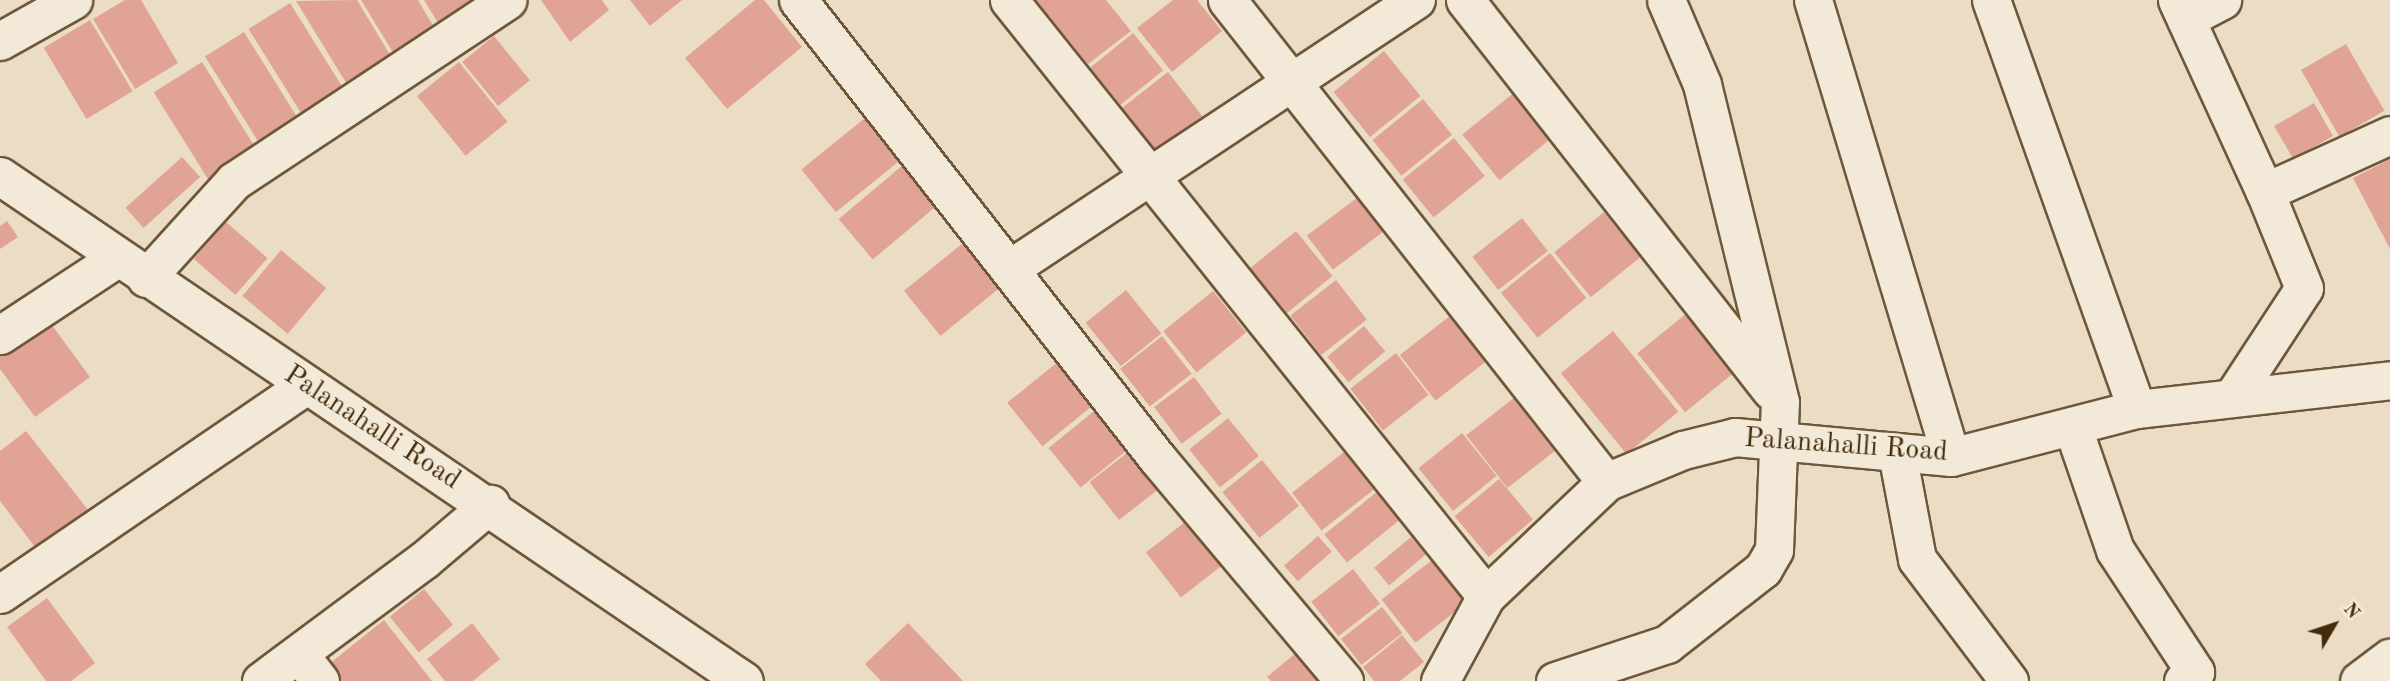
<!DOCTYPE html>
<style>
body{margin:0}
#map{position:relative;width:2390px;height:681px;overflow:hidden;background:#ebddc5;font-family:"Old Standard TT",serif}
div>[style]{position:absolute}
.building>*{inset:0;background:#e2a397;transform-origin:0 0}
.roads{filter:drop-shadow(2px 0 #6e5839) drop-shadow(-2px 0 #6e5839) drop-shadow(0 2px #6e5839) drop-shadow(0 -2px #6e5839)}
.minor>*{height:37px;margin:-18.5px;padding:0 18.5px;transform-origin:18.5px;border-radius:18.5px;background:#f2e9d9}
span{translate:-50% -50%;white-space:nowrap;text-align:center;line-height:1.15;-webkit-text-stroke:6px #f2e9d9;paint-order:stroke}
.street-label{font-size:28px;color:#452b0a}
.north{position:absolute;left:2299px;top:590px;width:70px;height:70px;-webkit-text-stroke:5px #f2e9d9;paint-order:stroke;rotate:51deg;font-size:19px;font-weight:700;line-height:28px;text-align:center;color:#452b0a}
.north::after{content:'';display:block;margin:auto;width:24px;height:32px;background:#452b0a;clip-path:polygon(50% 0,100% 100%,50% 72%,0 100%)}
</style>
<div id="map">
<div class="building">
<i style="clip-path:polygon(125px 0,141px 0,178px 63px,135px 89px,93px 19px)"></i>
<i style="clip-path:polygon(357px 0,392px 58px,348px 86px,296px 1px)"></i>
<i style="clip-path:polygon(361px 0,418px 0,435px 29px,394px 54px)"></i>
<i style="clip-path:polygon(424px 0,484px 0,440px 26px)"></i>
<i style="clip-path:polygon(541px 0,602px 0,609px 10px,570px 42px)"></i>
<i style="clip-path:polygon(630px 0,682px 0,650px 26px)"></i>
<i style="clip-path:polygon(755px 0,764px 0,802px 47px,727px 109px,685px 58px)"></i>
<i style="clip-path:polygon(1036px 0,1106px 0,1131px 31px,1088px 64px)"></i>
<i style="clip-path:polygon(1173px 0,1197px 0,1222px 31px,1172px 72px,1137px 28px)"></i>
<i style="left:290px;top:3px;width:106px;height:49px;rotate:58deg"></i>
<i style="left:90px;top:20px;width:83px;height:54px;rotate:59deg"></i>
<i style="left:244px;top:32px;width:106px;height:46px;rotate:58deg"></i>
<i style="left:1133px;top:33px;width:48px;height:55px;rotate:51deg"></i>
<i style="left:494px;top:36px;width:57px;height:41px;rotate:51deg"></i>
<i style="left:2346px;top:44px;width:77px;height:52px;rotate:60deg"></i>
<i style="left:1384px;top:51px;width:58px;height:65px;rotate:51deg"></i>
<i style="left:202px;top:62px;width:106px;height:57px;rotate:58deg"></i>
<i style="left:459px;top:62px;width:77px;height:54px;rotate:51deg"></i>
<i style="left:1168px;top:72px;width:56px;height:60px;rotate:52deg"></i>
<i style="left:1516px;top:91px;width:59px;height:69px;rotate:51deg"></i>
<i style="left:1423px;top:99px;width:46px;height:65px;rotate:51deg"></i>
<i style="left:2314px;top:103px;width:38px;height:46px;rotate:60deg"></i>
<i style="left:865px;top:118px;width:55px;height:82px;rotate:51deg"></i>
<i style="left:1454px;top:138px;width:49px;height:66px;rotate:51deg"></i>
<i style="left:182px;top:157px;width:27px;height:76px;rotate:48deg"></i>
<i style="clip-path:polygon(2390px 159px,2390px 249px,2353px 178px)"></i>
<i style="left:903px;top:165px;width:53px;height:84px;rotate:50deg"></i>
<i style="left:1362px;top:194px;width:43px;height:69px;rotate:53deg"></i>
<i style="left:1604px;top:212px;width:58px;height:64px;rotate:51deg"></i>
<i style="left:1522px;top:218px;width:42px;height:63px;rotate:52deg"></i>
<i style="clip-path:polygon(7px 221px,18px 237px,0 249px,0 226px)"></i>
<i style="left:226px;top:222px;width:55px;height:49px;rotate:41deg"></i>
<i style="left:1296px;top:231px;width:58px;height:59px;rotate:51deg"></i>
<i style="left:963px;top:243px;width:58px;height:76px;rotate:51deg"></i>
<i style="left:281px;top:250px;width:59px;height:60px;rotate:40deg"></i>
<i style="left:1550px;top:253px;width:58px;height:63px;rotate:51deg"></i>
<i style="left:1336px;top:280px;width:50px;height:58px;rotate:52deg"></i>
<i style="left:1126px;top:290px;width:56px;height:52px;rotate:51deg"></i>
<i style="left:1213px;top:291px;width:53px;height:64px;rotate:51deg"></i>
<i style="left:1455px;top:312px;width:58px;height:70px;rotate:52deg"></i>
<i style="left:1687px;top:313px;width:76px;height:64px;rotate:51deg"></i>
<i style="clip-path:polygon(49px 321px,90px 377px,35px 417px,0 369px,0 356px)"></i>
<i style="left:1364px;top:326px;width:33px;height:48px;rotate:50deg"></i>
<i style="left:1613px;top:331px;width:104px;height:67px;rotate:51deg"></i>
<i style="left:1162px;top:336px;width:48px;height:53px;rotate:52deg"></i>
<i style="left:1396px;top:353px;width:53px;height:58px;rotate:52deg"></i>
<i style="left:1060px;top:360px;width:56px;height:68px;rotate:51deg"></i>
<i style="left:1194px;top:377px;width:46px;height:50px;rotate:53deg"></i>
<i style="left:1519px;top:394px;width:67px;height:67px;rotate:52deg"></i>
<i style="left:1099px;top:407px;width:51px;height:65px;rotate:51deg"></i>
<i style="left:1228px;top:418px;width:49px;height:50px;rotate:51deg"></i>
<i style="clip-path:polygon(26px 431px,89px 511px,38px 551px,0 501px,0 451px)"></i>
<i style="left:1462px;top:433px;width:55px;height:56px;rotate:51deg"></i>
<i style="left:1132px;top:449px;width:48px;height:54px;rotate:52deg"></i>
<i style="left:1344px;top:452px;width:48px;height:66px;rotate:52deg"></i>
<i style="left:1262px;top:460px;width:59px;height:51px;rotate:51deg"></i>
<i style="left:1499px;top:479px;width:53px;height:58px;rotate:50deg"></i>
<i style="left:1378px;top:491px;width:36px;height:69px;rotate:51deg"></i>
<i style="left:1190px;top:518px;width:57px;height:56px;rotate:52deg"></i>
<i style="left:1318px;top:536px;width:21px;height:45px;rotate:49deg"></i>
<i style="left:1411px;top:537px;width:23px;height:48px;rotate:50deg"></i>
<i style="left:1432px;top:560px;width:55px;height:64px;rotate:52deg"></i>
<i style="left:1353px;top:569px;width:44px;height:53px;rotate:52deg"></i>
<i style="left:424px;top:589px;width:46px;height:44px;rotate:51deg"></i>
<i style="clip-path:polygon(47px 598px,95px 663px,71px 681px,46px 681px,7px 627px)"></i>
<i style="left:1382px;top:607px;width:33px;height:52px;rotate:52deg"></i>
<i style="clip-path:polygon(384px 620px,432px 681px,335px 681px,324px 668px)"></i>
<i style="clip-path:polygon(472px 623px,500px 659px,473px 681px,445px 681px,427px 659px)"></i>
<i style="clip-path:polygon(908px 623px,963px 681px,881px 681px,865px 664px)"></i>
<i style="clip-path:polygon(1402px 635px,1424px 662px,1400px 681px,1374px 681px,1363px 667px)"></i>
<i style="clip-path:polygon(1303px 647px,1332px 681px,1271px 681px,1267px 677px)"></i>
</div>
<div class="roads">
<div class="minor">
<i style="left:798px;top:0;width:582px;rotate:51.91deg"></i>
<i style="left:1157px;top:458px;width:291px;rotate:50deg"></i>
<i style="left:1009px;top:0;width:763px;rotate:51.33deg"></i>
<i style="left:1227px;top:0;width:613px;rotate:51.82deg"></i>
<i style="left:1465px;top:0;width:496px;rotate:51.9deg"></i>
<i style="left:1813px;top:0;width:477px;rotate:73.2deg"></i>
<i style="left:1991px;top:0;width:434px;rotate:70.4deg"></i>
<i style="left:2177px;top:0;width:211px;rotate:65.4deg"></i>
<i style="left:2186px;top:19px;width:41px;rotate:-27.8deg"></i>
<i style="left:0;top:41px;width:84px;rotate:-29.3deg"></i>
<i style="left:0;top:176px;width:899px;rotate:34.17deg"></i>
<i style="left:1009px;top:269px;width:488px;rotate:-33.5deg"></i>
<i style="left:146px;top:278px;width:131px;rotate:-47.8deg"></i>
<i style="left:234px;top:181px;width:328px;rotate:-33.5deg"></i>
<i style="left:0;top:335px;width:140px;rotate:-33.3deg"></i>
<i style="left:2232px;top:398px;width:131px;rotate:-56.8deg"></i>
<i style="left:2304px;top:288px;width:104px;rotate:-112.1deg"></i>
<i style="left:2265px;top:192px;width:137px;rotate:-24.5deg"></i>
<i style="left:2073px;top:428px;width:129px;rotate:71deg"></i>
<i style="left:2115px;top:550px;width:146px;rotate:56.7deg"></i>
<i style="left:2195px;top:672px;width:15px;rotate:143deg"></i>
<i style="left:1897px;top:453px;width:108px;rotate:79.3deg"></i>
<i style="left:1917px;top:559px;width:153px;rotate:53deg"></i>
<i style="left:0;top:594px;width:369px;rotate:-34.3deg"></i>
<i style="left:299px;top:654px;width:34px;rotate:52deg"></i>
<i style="left:261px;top:681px;width:203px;rotate:-36.6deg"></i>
<i style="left:424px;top:560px;width:87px;rotate:-40.3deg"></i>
<i style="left:1440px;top:681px;width:97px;rotate:-61.6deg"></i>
<i style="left:1486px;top:596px;width:166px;rotate:-43.5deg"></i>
<i style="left:1606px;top:482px;width:83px;rotate:-22.6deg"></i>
<i style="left:1683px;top:450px;width:54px;rotate:-14deg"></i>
<i style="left:1735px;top:437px;width:217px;rotate:5.3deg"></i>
<i style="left:1951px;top:457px;width:192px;rotate:-14.5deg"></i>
<i style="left:2137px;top:409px;width:255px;rotate:-6.5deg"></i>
<i style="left:1555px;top:681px;width:118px;rotate:-18.3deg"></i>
<i style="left:1667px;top:644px;width:122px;rotate:-38deg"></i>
<i style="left:1763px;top:569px;width:22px;rotate:-60deg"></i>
<i style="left:1774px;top:550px;width:148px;rotate:-87.7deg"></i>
<i style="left:1780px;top:402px;width:327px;rotate:-103.8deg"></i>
<i style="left:1702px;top:84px;width:91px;rotate:-113.2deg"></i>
<i style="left:2359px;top:681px;width:39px;rotate:-37deg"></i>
</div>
</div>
<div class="street-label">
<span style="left:372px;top:428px;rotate:33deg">Palanahalli Road</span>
<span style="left:1846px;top:446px;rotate:4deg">Palanahalli Road</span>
</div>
<div class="north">N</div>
</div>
